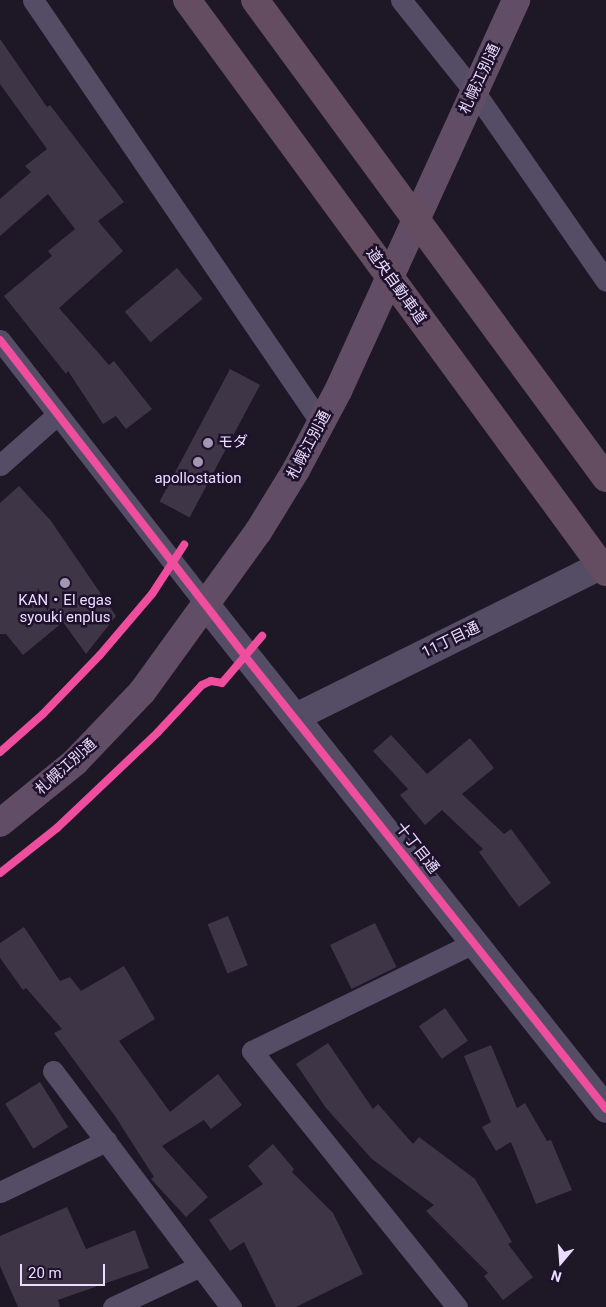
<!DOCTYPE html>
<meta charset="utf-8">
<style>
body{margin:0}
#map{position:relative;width:606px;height:1307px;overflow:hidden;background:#1e1726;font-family:Roboto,"Noto Sans JP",sans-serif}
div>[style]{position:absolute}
.building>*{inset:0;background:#3e3647;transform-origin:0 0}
.minor>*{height:21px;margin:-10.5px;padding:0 10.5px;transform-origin:10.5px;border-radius:10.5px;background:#554d66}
.tertiary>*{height:28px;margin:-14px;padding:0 14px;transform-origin:14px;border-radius:14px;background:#554d66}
.trunk>*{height:28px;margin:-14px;padding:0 14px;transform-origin:14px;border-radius:14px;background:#624d66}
.motorway>*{height:28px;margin:-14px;padding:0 14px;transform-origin:14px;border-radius:14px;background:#644d61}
.cycleway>*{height:8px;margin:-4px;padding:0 4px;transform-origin:4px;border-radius:4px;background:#ef4d9e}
.dots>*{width:14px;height:14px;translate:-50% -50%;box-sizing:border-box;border:2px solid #1e112c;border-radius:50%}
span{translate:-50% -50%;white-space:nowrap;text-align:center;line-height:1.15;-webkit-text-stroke:5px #1e112c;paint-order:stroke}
.street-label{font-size:15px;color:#ebdcff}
.poi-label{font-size:15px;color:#ebdcff}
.left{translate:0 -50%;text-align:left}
.north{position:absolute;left:536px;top:1237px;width:50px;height:50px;-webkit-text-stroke:4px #1e112c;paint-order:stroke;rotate:198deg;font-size:14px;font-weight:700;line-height:20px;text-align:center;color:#ebdcff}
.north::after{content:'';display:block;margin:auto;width:18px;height:22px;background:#ebdcff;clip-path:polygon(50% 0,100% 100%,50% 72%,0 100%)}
.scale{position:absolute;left:20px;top:1264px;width:85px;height:22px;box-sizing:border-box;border:2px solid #ebdcff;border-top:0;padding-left:6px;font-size:15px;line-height:18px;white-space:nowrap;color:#ebdcff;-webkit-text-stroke:4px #1e112c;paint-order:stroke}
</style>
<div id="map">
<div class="building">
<i style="clip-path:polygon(0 39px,47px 107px,50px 105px,124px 202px,98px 221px,123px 251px,59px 308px,109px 365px,114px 361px,152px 409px,126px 429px,116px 416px,103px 424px,68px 371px,66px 374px,4px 296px,52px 256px,48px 251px,75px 229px,48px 194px,0 236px,0 199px,31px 172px,25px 166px,47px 149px,0 84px)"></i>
<i style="left:177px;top:268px;width:40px;height:68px;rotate:50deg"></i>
<i style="left:230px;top:369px;width:34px;height:150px;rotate:28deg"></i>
<i style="clip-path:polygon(19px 486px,51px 521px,116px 616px,86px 654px,63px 622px,23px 655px,6px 634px,0 634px,0 503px)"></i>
<i style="clip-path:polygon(391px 735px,427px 774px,470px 738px,494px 768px,462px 794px,504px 834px,511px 829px,551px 883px,519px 907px,479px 852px,483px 849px,442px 810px,425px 825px,400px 795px,408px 789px,373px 751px)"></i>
<i style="left:228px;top:916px;width:53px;height:22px;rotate:68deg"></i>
<i style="left:375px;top:923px;width:49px;height:50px;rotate:64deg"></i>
<i style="clip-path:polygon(24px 927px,60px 981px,70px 977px,81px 991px,124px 966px,155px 1019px,119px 1041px,170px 1112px,218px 1074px,242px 1105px,211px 1129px,204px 1120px,162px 1146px,208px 1197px,186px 1217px,151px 1179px,154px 1177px,115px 1116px,54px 1033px,62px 1029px,26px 988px,23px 990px,0 958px,0 943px)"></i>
<i style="left:445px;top:1008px;width:40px;height:32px;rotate:55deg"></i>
<i style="clip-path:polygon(328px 1043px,373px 1109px,378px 1104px,413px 1144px,419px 1137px,475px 1179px,512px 1242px,508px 1244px,533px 1277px,503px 1300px,484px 1276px,488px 1273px,426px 1211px,434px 1205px,372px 1159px,326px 1108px,296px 1064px)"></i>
<i style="clip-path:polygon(491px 1045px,517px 1108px,525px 1103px,547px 1141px,551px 1140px,572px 1190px,536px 1204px,511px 1142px,496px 1151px,482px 1127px,491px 1122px,464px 1056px)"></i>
<i style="left:40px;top:1082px;width:53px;height:41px;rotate:58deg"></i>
<i style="clip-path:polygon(273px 1144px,294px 1169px,292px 1172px,333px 1213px,363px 1274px,296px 1307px,276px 1307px,244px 1242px,230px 1251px,209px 1220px,263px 1184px,248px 1166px)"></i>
<i style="clip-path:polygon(67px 1207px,86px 1249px,135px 1230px,149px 1268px,58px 1300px,60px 1307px,18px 1307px,0 1266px,0 1236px)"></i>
</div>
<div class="minor">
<i style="left:33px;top:0;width:512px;rotate:55.75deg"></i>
<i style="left:401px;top:0;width:117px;rotate:51.3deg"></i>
<i style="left:474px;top:91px;width:231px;rotate:55.2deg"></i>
<i style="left:0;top:340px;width:336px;rotate:52.1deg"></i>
<i style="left:0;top:465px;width:77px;rotate:-41.3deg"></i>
<i style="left:53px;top:1071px;width:296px;rotate:53deg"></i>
<i style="left:0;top:1192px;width:118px;rotate:-25.7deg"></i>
<i style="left:113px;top:1307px;width:96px;rotate:-25.2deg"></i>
<i style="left:457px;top:1307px;width:328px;rotate:-128.7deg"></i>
<i style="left:252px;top:1051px;width:248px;rotate:-26deg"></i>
</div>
<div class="tertiary">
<i style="left:206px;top:605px;width:643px;rotate:51.56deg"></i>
<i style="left:296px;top:717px;width:346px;rotate:-26.4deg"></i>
</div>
<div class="trunk">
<i style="left:0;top:823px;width:97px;rotate:-39.1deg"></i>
<i style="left:75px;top:762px;width:97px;rotate:-46.3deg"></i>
<i style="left:142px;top:692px;width:198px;rotate:-54.1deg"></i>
<i style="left:258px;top:532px;width:73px;rotate:-58.5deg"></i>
<i style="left:296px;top:470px;width:89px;rotate:-62deg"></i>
<i style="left:338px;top:391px;width:430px;rotate:-65.5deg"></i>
</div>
<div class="motorway">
<i style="left:187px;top:0;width:709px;rotate:53.78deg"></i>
<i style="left:255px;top:0;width:593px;rotate:53.71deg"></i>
</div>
<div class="cycleway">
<i style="left:0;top:340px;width:400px;rotate:52.2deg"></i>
<i style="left:245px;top:656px;width:579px;rotate:51.45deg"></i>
<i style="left:0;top:752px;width:57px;rotate:-41.5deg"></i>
<i style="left:43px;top:714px;width:82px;rotate:-46deg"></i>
<i style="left:100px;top:655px;width:80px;rotate:-49.6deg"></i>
<i style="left:152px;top:594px;width:59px;rotate:-56.9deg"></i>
<i style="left:0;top:873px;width:73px;rotate:-38.3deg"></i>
<i style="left:57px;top:828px;width:139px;rotate:-43.5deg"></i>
<i style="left:158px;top:732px;width:64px;rotate:-46.9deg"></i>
<i style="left:202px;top:685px;width:10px;rotate:-24deg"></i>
<i style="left:211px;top:681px;width:11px;rotate:10deg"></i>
<i style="left:222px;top:683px;width:62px;rotate:-49.6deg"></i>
</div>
<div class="dots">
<i style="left:208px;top:443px;background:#a397b3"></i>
<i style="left:198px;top:462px;background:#a397b3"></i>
<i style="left:65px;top:583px;background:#a397b3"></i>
</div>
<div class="street-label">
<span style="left:480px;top:79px;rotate:-65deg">札幌江別通</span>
<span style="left:396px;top:286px;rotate:54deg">道央自動車道</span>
<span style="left:309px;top:445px;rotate:-62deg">札幌江別通</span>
<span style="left:451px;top:640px;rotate:-26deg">11丁目通</span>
<span style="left:66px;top:767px;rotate:-42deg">札幌江別通</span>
<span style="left:417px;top:848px;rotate:52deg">十丁目通</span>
</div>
<div class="poi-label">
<span class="left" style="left:218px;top:443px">モダ</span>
<span style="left:198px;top:479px">apollostation</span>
<span style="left:65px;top:609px">KAN・EI egas<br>syouki enplus</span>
</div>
<div class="north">N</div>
<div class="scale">20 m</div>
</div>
